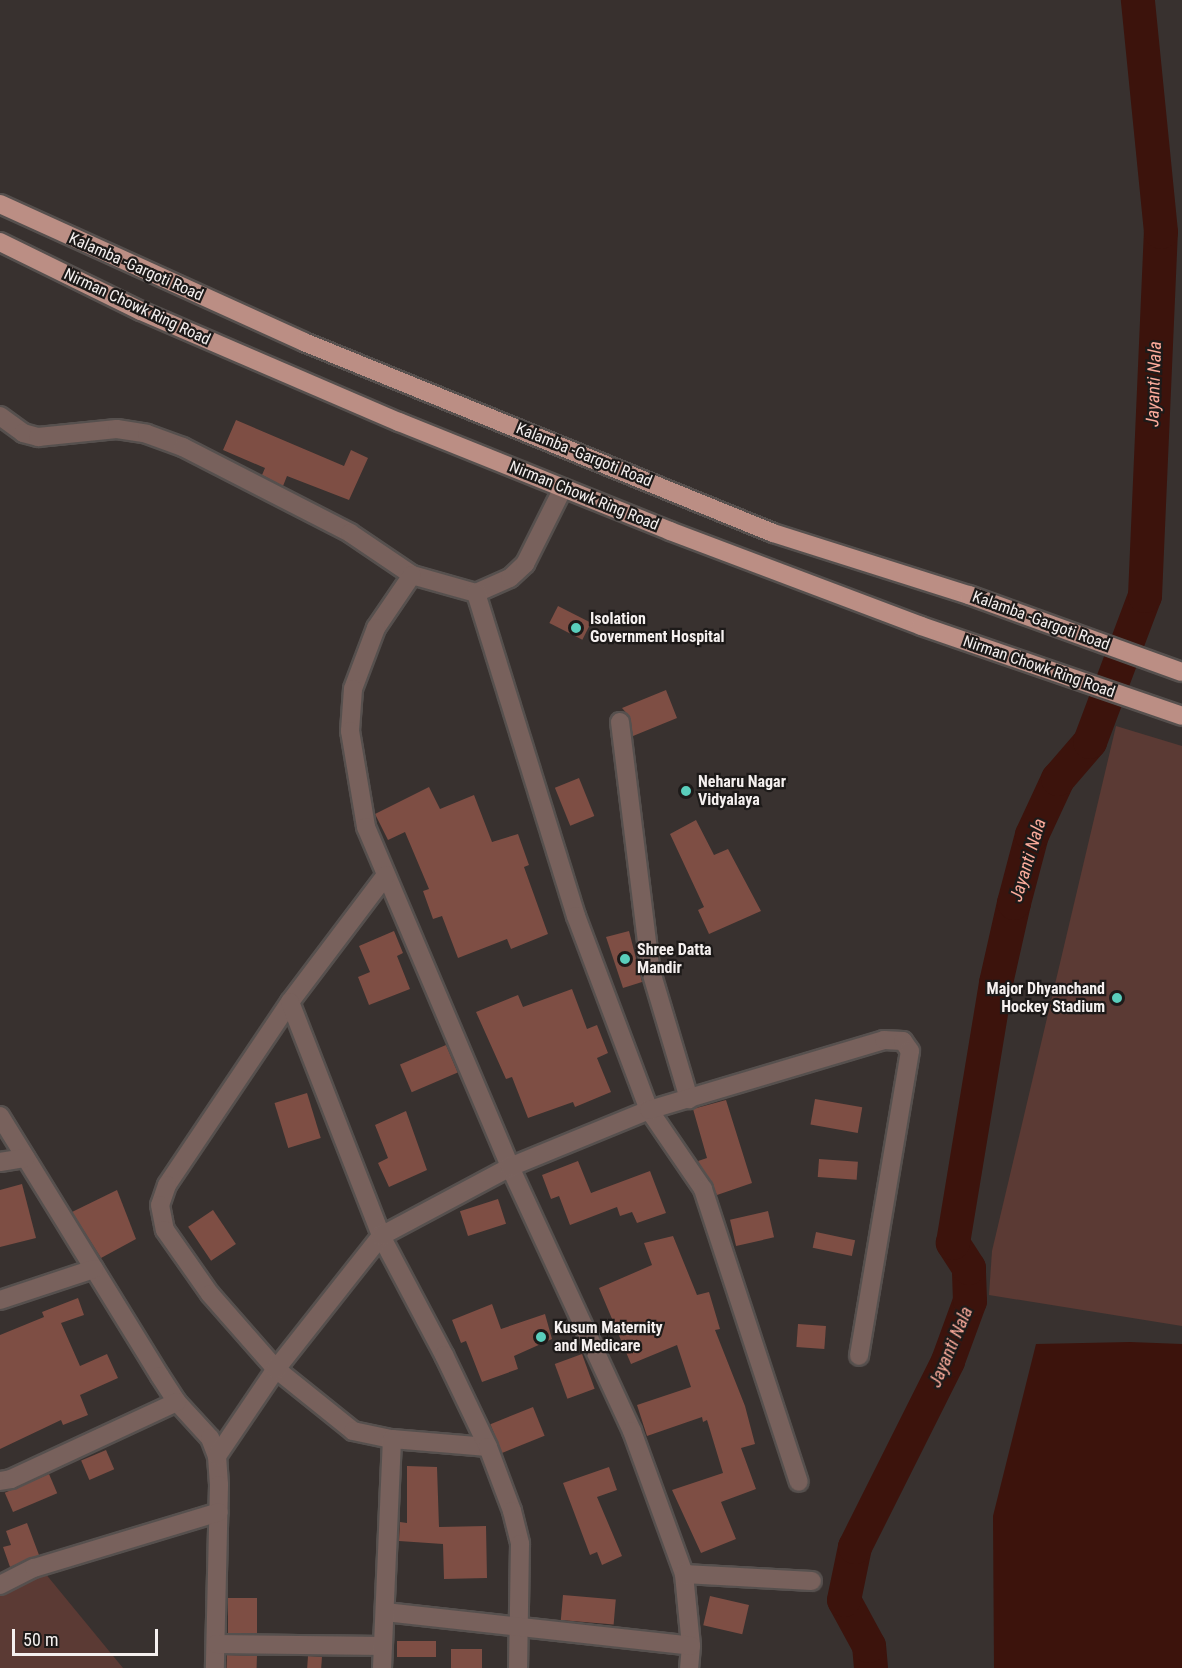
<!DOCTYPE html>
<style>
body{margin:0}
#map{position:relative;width:1182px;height:1668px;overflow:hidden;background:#38312f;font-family:"Roboto Condensed",sans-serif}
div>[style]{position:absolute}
.green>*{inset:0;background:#5b3a34}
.water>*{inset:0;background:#3c130c}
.river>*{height:34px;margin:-17px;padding:0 17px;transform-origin:17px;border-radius:17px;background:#3c130c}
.building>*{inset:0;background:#7e4e44;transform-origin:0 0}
.roads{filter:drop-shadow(2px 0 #56504e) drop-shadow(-2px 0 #56504e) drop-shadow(0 2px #56504e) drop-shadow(0 -2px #56504e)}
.street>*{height:18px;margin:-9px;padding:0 9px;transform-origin:9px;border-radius:9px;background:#78615c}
.primary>*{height:18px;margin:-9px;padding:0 9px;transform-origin:9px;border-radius:9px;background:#bb8e84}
.dots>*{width:16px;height:16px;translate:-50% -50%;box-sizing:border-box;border:3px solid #1d1a19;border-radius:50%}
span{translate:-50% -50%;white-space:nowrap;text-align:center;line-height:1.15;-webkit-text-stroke:4.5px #1d1a19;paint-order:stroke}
.street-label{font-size:16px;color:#f5f0ef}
.poi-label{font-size:16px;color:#f5f0ef;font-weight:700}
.left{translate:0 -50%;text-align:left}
.right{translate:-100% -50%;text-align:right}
.water-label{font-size:18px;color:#fbab9b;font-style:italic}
.scale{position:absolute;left:12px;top:1629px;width:146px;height:27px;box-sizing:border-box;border:3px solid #f5f0ef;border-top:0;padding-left:8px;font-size:18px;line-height:21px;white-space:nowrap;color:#f5f0ef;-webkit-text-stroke:4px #1d1a19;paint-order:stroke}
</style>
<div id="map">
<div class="green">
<i style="clip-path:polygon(1116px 726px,1182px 746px,1182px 1326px,989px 1295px,992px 1251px)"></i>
<i style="clip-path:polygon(40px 1567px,123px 1668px,0 1668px,0 1585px)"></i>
</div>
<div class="water">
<i style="clip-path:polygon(1130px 1342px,1182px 1344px,1182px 1668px,994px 1668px,993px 1516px,1036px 1344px)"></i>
</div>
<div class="river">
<i style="left:871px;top:1668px;width:22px;rotate:-95deg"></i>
<i style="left:869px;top:1646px;width:52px;rotate:-118.5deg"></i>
<i style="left:844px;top:1600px;width:54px;rotate:-78.3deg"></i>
<i style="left:855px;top:1547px;width:208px;rotate:-63.4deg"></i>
<i style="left:948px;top:1361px;width:64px;rotate:-69.9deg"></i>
<i style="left:970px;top:1301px;width:33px;rotate:-92deg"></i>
<i style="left:969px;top:1268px;width:30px;rotate:-123deg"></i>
<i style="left:953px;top:1243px;width:264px;rotate:-80.6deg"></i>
<i style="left:996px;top:983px;width:82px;rotate:-77.3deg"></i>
<i style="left:1014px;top:903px;width:70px;rotate:-75.2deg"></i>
<i style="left:1032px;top:835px;width:62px;rotate:-65.1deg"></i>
<i style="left:1058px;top:779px;width:49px;rotate:-49.1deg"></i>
<i style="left:1090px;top:742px;width:156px;rotate:-69.4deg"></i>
<i style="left:1145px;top:596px;width:364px;rotate:-87.5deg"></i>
<i style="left:1161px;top:232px;width:233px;rotate:-95.7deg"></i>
</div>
<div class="building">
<i style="clip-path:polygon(236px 420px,344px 466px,351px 450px,368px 458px,349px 500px,287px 476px,283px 486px,262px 475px,265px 468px,223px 450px)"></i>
<i style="left:558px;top:606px;width:37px;height:19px;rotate:27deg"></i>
<i style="clip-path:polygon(666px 690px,677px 718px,633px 736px,629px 716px,622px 708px)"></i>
<i style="left:579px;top:778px;width:41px;height:26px;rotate:68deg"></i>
<i style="clip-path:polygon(429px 787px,440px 809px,474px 795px,492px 842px,518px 834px,529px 865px,524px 867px,548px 934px,511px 949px,507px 939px,458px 958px,442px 916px,433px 919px,423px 891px,429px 889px,405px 832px,388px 840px,375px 814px)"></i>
<i style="clip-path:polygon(696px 820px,714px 855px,728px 849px,761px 911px,709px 934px,698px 910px,704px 907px,670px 834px)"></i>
<i style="clip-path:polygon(394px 931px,403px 953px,397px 956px,410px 989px,369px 1005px,358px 977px,370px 972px,359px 946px)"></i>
<i style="clip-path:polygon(629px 931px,642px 982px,623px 988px,606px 937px)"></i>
<i style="clip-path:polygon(572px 989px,587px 1029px,597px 1025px,608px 1053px,597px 1058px,611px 1092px,575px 1107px,573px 1102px,528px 1118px,512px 1077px,506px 1079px,476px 1012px,518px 995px,523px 1007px)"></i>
<i style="left:446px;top:1045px;width:30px;height:50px;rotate:67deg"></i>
<i style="left:307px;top:1093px;width:47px;height:34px;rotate:73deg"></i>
<i style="left:815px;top:1099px;width:48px;height:26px;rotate:10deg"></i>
<i style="clip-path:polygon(726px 1100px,752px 1183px,717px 1195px,698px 1161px,707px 1158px,693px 1109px)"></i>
<i style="clip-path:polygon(406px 1111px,427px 1170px,389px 1187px,378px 1163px,388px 1158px,375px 1125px)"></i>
<i style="left:819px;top:1159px;width:39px;height:18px;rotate:4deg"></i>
<i style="clip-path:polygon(578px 1161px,591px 1193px,650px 1171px,666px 1213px,637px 1223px,632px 1212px,620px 1216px,617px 1207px,570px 1225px,559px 1196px,551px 1199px,542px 1175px)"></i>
<i style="clip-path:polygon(22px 1184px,36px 1238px,0 1247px,0 1190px)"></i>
<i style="clip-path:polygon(117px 1190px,136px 1239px,101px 1258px,72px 1212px)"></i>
<i style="left:498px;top:1199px;width:26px;height:40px;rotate:72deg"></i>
<i style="left:213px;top:1210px;width:41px;height:30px;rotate:56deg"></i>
<i style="left:768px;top:1211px;width:27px;height:39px;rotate:77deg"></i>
<i style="left:816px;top:1232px;width:40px;height:16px;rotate:12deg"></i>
<i style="clip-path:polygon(673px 1236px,697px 1295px,709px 1292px,720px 1329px,715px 1330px,745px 1406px,755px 1444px,741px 1448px,756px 1489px,721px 1502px,736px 1539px,701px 1553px,672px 1490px,723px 1473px,707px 1420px,703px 1422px,702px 1417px,647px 1436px,637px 1405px,691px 1387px,677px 1345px,631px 1364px,599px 1288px,652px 1265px,644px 1243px)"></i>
<i style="clip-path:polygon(78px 1298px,84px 1315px,61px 1323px,80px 1366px,107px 1354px,118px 1378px,80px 1395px,88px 1415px,63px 1425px,61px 1420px,0 1449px,0 1335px,44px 1317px,42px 1312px)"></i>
<i style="clip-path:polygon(492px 1304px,501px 1329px,545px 1314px,552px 1339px,514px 1356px,518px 1369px,482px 1382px,466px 1341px,461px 1343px,452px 1320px)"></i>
<i style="left:798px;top:1324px;width:28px;height:23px;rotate:4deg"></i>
<i style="left:582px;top:1354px;width:37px;height:29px;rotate:70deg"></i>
<i style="left:533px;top:1407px;width:31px;height:46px;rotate:68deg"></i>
<i style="left:106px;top:1450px;width:21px;height:27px;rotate:67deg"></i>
<i style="clip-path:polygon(407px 1466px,437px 1467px,439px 1527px,486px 1526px,487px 1578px,444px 1579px,443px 1544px,399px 1541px,400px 1522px,407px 1523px)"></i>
<i style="clip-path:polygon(609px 1467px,617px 1490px,597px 1497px,622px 1556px,602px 1565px,597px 1552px,590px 1555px,563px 1483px)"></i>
<i style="left:49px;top:1474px;width:21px;height:48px;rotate:67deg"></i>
<i style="clip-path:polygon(27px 1523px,39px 1555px,10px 1567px,3px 1547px,11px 1545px,6px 1531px)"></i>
<i style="left:563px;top:1595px;width:53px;height:25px;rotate:5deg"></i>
<i style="left:710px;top:1596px;width:40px;height:30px;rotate:13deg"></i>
<i style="left:228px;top:1598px;width:29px;height:35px"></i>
<i style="left:436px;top:1641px;width:16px;height:39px;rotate:90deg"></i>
<i style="left:451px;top:1649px;width:31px;height:19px"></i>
<i style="left:227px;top:1655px;width:30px;height:13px;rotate:2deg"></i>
<i style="left:308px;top:1656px;width:14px;height:12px;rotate:4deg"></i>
</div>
<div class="roads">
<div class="street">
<i style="left:0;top:416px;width:29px;rotate:36deg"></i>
<i style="left:23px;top:433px;width:16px;rotate:15deg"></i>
<i style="left:38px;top:437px;width:79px;rotate:-5.8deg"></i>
<i style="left:117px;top:429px;width:30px;rotate:9deg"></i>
<i style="left:147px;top:434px;width:38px;rotate:20deg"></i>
<i style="left:183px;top:447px;width:188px;rotate:27.2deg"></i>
<i style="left:350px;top:533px;width:75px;rotate:34.1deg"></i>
<i style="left:412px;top:575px;width:66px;rotate:15.7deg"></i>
<i style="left:476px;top:593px;width:37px;rotate:-24deg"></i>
<i style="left:510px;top:578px;width:21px;rotate:-43deg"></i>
<i style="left:525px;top:564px;width:85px;rotate:-63.4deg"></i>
<i style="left:412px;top:575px;width:64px;rotate:124.2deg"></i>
<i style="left:376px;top:628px;width:65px;rotate:110.7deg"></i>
<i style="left:353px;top:689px;width:42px;rotate:94.1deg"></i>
<i style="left:350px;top:731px;width:97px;rotate:80.5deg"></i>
<i style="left:366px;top:827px;width:369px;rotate:67deg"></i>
<i style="left:510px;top:1167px;width:291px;rotate:65.2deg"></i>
<i style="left:632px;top:1431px;width:152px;rotate:70deg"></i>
<i style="left:684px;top:1574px;width:72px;rotate:84.4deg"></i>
<i style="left:691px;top:1646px;width:22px;rotate:95deg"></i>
<i style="left:476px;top:593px;width:338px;rotate:72.8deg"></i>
<i style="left:576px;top:916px;width:207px;rotate:69.4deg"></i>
<i style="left:649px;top:1110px;width:96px;rotate:55.6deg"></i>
<i style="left:703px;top:1189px;width:308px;rotate:71.9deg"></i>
<i style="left:620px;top:722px;width:248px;rotate:83deg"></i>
<i style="left:650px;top:968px;width:137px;rotate:73.4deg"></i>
<i style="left:386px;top:875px;width:159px;rotate:127.1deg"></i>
<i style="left:290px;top:1002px;width:220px;rotate:123.9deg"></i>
<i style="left:167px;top:1185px;width:21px;rotate:109deg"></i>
<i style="left:160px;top:1205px;width:25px;rotate:79deg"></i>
<i style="left:165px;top:1230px;width:78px;rotate:54.9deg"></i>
<i style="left:210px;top:1294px;width:100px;rotate:48.7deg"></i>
<i style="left:276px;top:1369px;width:99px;rotate:38.8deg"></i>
<i style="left:353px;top:1431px;width:40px;rotate:12deg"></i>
<i style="left:392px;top:1439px;width:96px;rotate:4.8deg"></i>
<i style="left:290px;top:1002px;width:251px;rotate:68.7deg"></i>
<i style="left:381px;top:1236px;width:135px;rotate:62.1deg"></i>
<i style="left:444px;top:1355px;width:102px;rotate:64.4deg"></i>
<i style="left:488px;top:1447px;width:68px;rotate:69.4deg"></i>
<i style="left:512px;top:1511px;width:34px;rotate:76deg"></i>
<i style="left:520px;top:1544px;width:124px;rotate:90.9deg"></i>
<i style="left:0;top:1116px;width:305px;rotate:58.4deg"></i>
<i style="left:160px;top:1376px;width:31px;rotate:57deg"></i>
<i style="left:177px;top:1402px;width:49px;rotate:47.5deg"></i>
<i style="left:210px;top:1438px;width:19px;rotate:69deg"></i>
<i style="left:217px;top:1456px;width:29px;rotate:86deg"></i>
<i style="left:219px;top:1485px;width:183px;rotate:91.3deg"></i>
<i style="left:0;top:1162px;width:26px;rotate:-9deg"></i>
<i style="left:0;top:1300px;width:99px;rotate:-18.3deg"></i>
<i style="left:217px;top:1456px;width:105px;rotate:-55.9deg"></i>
<i style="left:276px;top:1369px;width:169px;rotate:-51.7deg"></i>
<i style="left:381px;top:1236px;width:146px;rotate:-28.1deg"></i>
<i style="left:510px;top:1167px;width:150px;rotate:-22.3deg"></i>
<i style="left:649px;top:1110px;width:245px;rotate:-16.6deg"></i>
<i style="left:884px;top:1040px;width:19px;rotate:3deg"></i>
<i style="left:903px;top:1041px;width:12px;rotate:55deg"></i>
<i style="left:910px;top:1051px;width:309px;rotate:99.5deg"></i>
<i style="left:0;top:1481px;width:11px;rotate:-10deg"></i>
<i style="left:11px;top:1479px;width:183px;rotate:-24.9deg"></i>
<i style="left:684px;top:1574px;width:128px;rotate:3.1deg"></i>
<i style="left:0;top:1585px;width:38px;rotate:-27deg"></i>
<i style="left:34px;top:1568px;width:193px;rotate:-16.8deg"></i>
<i style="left:385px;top:1612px;width:308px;rotate:6.3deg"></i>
<i style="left:216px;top:1644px;width:167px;rotate:0.7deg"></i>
<i style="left:382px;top:1668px;width:229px;rotate:-87.5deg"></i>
</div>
<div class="primary">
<i style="left:0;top:204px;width:334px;rotate:24.4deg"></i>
<i style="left:304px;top:342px;width:506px;rotate:22.16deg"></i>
<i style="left:773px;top:533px;width:206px;rotate:17.6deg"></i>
<i style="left:969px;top:595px;width:226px;rotate:19.9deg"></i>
<i style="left:0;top:242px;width:157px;rotate:26.1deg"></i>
<i style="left:141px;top:311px;width:281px;rotate:23.3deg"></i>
<i style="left:399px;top:422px;width:292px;rotate:21.9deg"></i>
<i style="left:670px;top:531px;width:268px;rotate:20.7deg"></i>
<i style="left:921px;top:626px;width:276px;rotate:19deg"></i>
</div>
</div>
<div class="dots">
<i style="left:576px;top:628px;background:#5acebc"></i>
<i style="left:686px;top:791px;background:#5acebc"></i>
<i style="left:625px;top:959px;background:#5acebc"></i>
<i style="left:1117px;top:998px;background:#5acebc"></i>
<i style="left:541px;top:1337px;background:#5acebc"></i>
</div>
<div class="street-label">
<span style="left:136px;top:267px;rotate:24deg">Kalamba -Gargoti Road</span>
<span style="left:137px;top:307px;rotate:25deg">Nirman Chowk Ring Road</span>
<span style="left:584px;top:455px;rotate:22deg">Kalamba -Gargoti Road</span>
<span style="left:584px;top:496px;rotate:22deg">Nirman Chowk Ring Road</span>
<span style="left:1041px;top:621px;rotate:20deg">Kalamba -Gargoti Road</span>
<span style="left:1039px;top:667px;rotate:19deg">Nirman Chowk Ring Road</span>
</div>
<div class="poi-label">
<span class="left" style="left:590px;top:628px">Isolation<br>Government Hospital</span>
<span class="left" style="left:698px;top:791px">Neharu Nagar<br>Vidyalaya</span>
<span class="left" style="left:637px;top:959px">Shree Datta<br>Mandir</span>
<span class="right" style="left:1105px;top:998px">Major Dhyanchand<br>Hockey Stadium</span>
<span class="left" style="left:554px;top:1337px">Kusum Maternity<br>and Medicare</span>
</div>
<div class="water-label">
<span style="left:1154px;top:384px;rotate:-88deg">Jayanti Nala</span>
<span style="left:1028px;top:860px;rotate:-73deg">Jayanti Nala</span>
<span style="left:951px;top:1347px;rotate:-67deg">Jayanti Nala</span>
</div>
<div class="scale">50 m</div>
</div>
